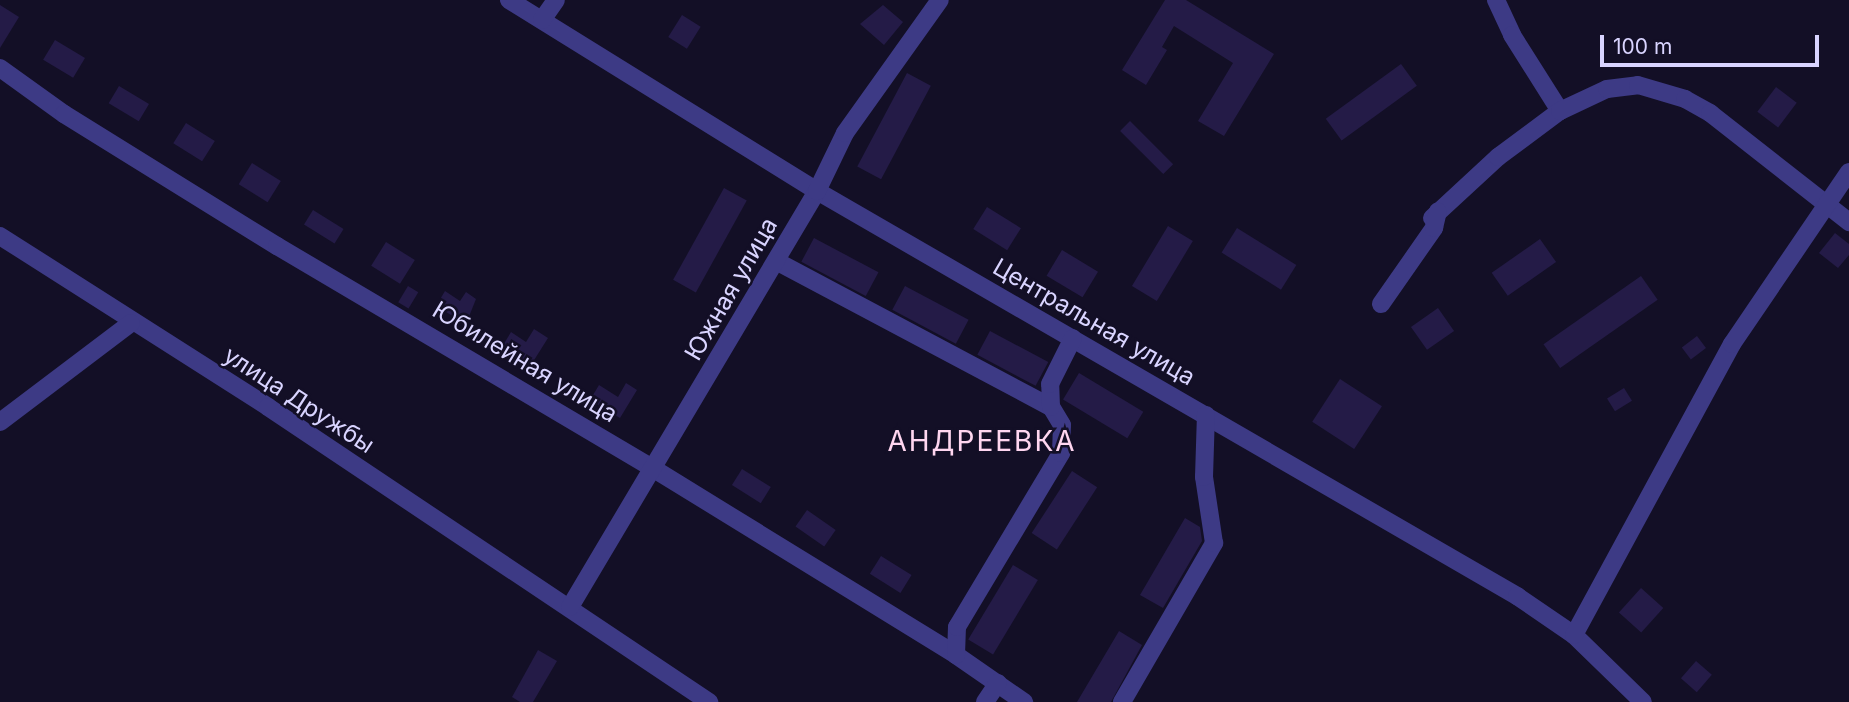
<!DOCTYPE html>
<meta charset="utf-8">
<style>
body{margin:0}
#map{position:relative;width:1849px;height:702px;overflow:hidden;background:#130f26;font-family:Inter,sans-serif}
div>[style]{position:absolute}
.building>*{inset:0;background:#241b47;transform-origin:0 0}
.minor>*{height:18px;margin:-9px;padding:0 9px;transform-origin:9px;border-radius:9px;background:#3d3a85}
span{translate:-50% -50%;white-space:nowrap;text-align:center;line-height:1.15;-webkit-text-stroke:5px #130f26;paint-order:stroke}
.street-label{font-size:24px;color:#d9d4ff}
.quarter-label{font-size:28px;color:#ffd6f0;letter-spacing:2px}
.scale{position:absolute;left:1600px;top:35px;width:219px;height:32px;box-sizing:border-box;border:4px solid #d9d4ff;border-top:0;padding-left:9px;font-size:21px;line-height:24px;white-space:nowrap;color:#d9d4ff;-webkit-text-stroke:5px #130f26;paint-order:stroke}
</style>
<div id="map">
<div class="building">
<i style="clip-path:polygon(1165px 0,1186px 0,1274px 54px,1224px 136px,1198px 121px,1233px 63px,1174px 26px,1162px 47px,1167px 50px,1146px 85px,1122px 70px)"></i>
<i style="clip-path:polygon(0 5px,19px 17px,0 48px)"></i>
<i style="clip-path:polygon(883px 5px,903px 22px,884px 45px,860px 24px)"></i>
<i style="left:682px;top:15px;width:22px;height:26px;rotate:32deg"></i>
<i style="left:55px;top:40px;width:35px;height:23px;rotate:31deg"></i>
<i style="left:1401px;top:64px;width:27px;height:93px;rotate:54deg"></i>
<i style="left:907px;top:73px;width:27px;height:106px;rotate:28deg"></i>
<i style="left:119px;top:86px;width:35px;height:20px;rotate:31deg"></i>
<i style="left:1776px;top:87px;width:26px;height:31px;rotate:37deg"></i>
<i style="left:1130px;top:121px;width:61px;height:14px;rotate:45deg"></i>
<i style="left:186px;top:123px;width:34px;height:24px;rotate:32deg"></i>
<i style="left:252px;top:163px;width:34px;height:25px;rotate:32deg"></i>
<i style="left:724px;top:188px;width:26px;height:105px;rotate:29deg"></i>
<i style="left:987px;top:207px;width:40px;height:26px;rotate:32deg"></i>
<i style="left:313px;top:210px;width:36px;height:17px;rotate:32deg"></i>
<i style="left:1168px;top:226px;width:29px;height:70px;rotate:31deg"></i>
<i style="left:1237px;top:228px;width:70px;height:29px;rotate:32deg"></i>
<i style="clip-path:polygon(1835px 233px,1849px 244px,1849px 255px,1838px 268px,1819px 253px)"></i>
<i style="left:814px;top:238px;width:73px;height:27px;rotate:28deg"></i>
<i style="left:1540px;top:239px;width:28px;height:59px;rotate:55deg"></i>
<i style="left:386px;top:242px;width:34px;height:28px;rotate:32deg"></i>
<i style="left:1062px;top:250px;width:42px;height:30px;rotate:31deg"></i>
<i style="left:1641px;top:276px;width:29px;height:119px;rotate:55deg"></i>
<i style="left:408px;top:286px;width:12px;height:19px;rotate:31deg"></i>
<i style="left:905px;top:286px;width:72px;height:27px;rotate:28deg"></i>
<i style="clip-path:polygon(445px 291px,460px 301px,466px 292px,476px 299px,466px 324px,436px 306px)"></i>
<i style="left:1438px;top:308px;width:28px;height:33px;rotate:55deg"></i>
<i style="clip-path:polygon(534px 329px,548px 338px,531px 365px,502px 347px,511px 332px,526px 342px)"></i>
<i style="left:990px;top:331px;width:66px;height:27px;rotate:28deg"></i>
<i style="left:1697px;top:336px;width:15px;height:19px;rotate:53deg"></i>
<i style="left:1079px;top:373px;width:75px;height:31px;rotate:31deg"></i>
<i style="left:1340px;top:379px;width:50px;height:51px;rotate:33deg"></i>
<i style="clip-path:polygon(626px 383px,637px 390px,620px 418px,590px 400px,599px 385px,618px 397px)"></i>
<i style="left:1624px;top:388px;width:15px;height:20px;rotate:58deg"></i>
<i style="left:742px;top:469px;width:34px;height:19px;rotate:32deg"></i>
<i style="left:1072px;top:471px;width:30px;height:74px;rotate:33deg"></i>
<i style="left:807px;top:510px;width:35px;height:20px;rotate:35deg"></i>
<i style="clip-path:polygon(1185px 518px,1200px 527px,1202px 541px,1163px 608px,1140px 595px)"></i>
<i style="left:881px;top:556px;width:36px;height:21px;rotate:32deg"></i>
<i style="left:1013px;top:565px;width:29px;height:87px;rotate:31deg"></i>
<i style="left:1641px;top:588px;width:30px;height:33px;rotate:42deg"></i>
<i style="clip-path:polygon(1119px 631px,1142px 645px,1111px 702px,1077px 702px)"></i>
<i style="clip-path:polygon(538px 650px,557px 661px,533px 702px,520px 702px,512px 697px)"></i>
<i style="left:1696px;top:661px;width:21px;height:23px;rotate:41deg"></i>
</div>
<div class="minor">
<i style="left:509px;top:0;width:362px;rotate:31.8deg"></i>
<i style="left:817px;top:191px;width:809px;rotate:30.05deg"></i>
<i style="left:1517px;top:596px;width:69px;rotate:34.4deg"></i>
<i style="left:1574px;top:635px;width:96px;rotate:44.2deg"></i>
<i style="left:1496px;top:0;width:38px;rotate:65deg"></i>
<i style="left:1512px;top:35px;width:90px;rotate:57.7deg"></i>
<i style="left:542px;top:20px;width:24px;rotate:-55deg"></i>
<i style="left:0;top:68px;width:79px;rotate:35.7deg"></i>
<i style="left:64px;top:114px;width:251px;rotate:31.8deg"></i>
<i style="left:277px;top:246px;width:438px;rotate:30.6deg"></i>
<i style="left:654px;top:469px;width:355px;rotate:31.6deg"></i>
<i style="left:956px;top:655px;width:83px;rotate:34.7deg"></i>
<i style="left:1432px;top:218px;width:90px;rotate:-42.7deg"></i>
<i style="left:1498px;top:157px;width:77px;rotate:-36.6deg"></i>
<i style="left:1560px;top:111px;width:52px;rotate:-25.1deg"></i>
<i style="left:1607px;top:89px;width:31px;rotate:-7deg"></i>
<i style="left:1638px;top:85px;width:49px;rotate:16.6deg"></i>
<i style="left:1685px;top:99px;width:29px;rotate:29deg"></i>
<i style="left:1710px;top:113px;width:177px;rotate:38.1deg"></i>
<i style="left:0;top:236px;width:318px;rotate:32.5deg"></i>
<i style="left:268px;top:407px;width:531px;rotate:33.78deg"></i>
<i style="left:776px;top:261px;width:311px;rotate:28deg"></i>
<i style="left:1381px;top:304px;width:93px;rotate:-55.1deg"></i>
<i style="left:1434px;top:228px;width:17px;rotate:-77deg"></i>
<i style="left:0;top:422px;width:164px;rotate:-37.1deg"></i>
<i style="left:570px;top:607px;width:484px;rotate:-59.3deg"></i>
<i style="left:817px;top:191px;width:64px;rotate:-64.2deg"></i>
<i style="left:845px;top:133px;width:163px;rotate:-54.5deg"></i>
<i style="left:1574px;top:635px;width:331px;rotate:-61.5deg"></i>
<i style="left:1732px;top:344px;width:208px;rotate:-55.8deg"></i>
<i style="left:956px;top:655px;width:28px;rotate:-88deg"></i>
<i style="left:957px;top:627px;width:203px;rotate:-59.1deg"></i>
<i style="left:1061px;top:453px;width:28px;rotate:-88deg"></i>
<i style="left:1062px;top:425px;width:21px;rotate:-121deg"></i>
<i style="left:1051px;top:407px;width:23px;rotate:-92deg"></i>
<i style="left:1050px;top:384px;width:51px;rotate:-63.4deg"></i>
<i style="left:985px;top:702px;width:23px;rotate:-56deg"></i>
<i style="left:1122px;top:702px;width:184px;rotate:-59.9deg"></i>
<i style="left:1214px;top:543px;width:67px;rotate:-98.6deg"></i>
<i style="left:1204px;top:477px;width:62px;rotate:-88.2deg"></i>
</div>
<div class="street-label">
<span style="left:731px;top:289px;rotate:-60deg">Южная улица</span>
<span style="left:1094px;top:322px;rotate:30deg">Центральная улица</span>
<span style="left:525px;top:362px;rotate:31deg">Юбилейная улица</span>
<span style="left:299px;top:400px;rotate:33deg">улица Дружбы</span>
</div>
<div class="quarter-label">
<span style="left:982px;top:441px">АНДРЕЕВКА</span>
</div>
<div class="scale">100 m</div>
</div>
